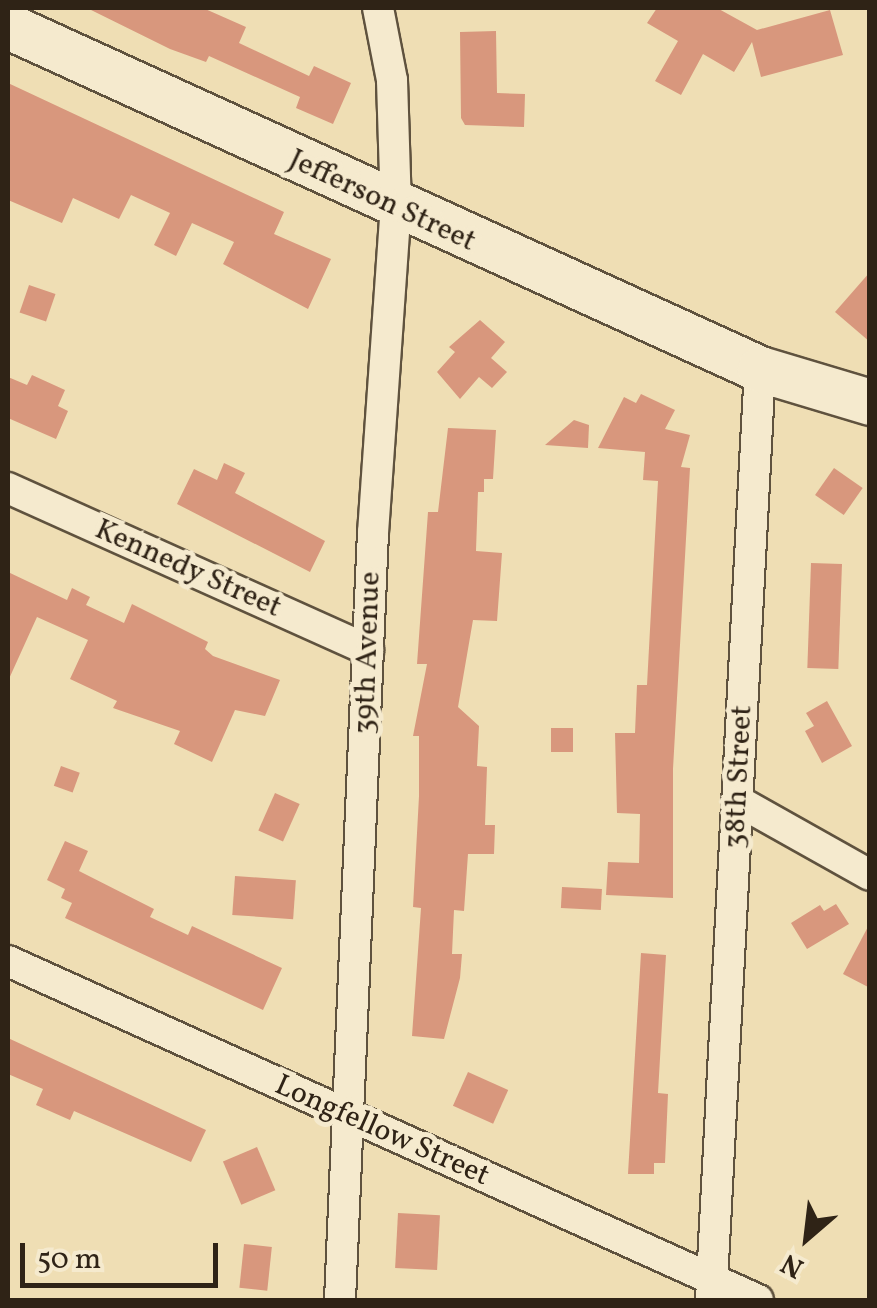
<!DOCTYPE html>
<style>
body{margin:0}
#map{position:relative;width:877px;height:1308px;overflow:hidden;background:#efdeb4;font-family:Vollkorn,serif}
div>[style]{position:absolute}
.building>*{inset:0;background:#d8977d;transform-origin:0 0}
.roads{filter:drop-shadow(2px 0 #5f523e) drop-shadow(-2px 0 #5f523e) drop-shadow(0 2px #5f523e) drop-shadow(0 -2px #5f523e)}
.street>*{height:30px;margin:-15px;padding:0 15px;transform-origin:15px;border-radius:15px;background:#f5eace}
.secondary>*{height:45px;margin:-22.5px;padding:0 22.5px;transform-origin:22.5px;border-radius:22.5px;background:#f5eace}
span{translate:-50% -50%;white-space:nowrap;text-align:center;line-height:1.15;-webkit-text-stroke:10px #f5eace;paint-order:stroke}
.street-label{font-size:30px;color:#2f2316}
.frame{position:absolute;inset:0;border:10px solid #2f2316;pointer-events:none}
.north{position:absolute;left:757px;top:1188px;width:100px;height:100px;-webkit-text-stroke:8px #f5eace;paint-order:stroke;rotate:208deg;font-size:28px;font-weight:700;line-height:40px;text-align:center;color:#2f2316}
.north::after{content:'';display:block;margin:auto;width:35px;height:45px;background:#2f2316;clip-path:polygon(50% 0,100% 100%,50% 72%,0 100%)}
.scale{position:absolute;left:20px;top:1243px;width:198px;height:45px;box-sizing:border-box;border:5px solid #2f2316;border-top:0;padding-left:12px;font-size:30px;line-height:35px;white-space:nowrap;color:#2f2316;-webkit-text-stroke:8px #f5eace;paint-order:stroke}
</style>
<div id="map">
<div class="building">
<i style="clip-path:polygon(87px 8px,203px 8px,246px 27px,239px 43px,309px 76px,314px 66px,351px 83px,333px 124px,296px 108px,300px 97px,209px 56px,206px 62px,170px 49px)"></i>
<i style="clip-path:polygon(657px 8px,717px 8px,757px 30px,830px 10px,843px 55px,761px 77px,752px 42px,734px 72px,703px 54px,681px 95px,655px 81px,678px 41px,647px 23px)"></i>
<i style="clip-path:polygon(496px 31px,497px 93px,525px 94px,524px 127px,465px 125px,461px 118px,460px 32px)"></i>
<i style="clip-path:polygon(8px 83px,284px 212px,274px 234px,331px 259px,308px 309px,223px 264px,234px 242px,192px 223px,176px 256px,154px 245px,170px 213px,131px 195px,119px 219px,73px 198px,62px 223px,8px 200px)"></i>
<i style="clip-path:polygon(870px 272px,870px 342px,835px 312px)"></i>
<i style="left:29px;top:285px;width:28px;height:29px;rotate:19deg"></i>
<i style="clip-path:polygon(480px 320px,505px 342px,491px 358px,507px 372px,492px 388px,479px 377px,460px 399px,437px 372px,455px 352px,449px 347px)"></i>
<i style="clip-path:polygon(32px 375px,65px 390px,58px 406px,68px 411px,56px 439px,8px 418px,8px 377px,27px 385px)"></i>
<i style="clip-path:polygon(641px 394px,675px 410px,665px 429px,690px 435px,681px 467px,690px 468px,673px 769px,673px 898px,606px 895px,608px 862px,639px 863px,640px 814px,617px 813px,615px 733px,635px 733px,637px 685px,647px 685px,658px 481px,643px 480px,645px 452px,598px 448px,624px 397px,636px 403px)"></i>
<i style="clip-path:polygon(574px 420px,589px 425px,588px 448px,545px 445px)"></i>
<i style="clip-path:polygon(448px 428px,496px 430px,493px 479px,484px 479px,484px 492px,478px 492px,476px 551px,502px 553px,497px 621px,473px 620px,458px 707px,479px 726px,477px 766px,487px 767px,485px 825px,495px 825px,494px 854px,468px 854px,464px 911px,454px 910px,452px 954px,462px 954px,460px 978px,444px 1039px,412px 1036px,421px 908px,413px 907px,419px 796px,419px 736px,413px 736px,427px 664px,417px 664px,428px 512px,438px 512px)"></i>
<i style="clip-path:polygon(224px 463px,245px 473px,235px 493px,325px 541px,310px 572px,177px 504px,194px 469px,217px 480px)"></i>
<i style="left:834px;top:468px;width:35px;height:33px;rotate:35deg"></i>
<i style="left:811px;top:563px;width:31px;height:105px;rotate:2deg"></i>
<i style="clip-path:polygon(8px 572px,67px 600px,72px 588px,90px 597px,86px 605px,124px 623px,132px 604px,208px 642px,205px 649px,213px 656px,280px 680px,265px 716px,235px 710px,212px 762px,174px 744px,180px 731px,113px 708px,117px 701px,70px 679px,88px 640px,37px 617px,8px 681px)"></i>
<i style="clip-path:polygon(827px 701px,852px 746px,822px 763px,805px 731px,814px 726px,806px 713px)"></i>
<i style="left:551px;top:728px;width:22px;height:24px"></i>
<i style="left:61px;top:766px;width:20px;height:21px;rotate:20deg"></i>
<i style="left:275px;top:793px;width:27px;height:41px;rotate:24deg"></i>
<i style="clip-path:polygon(65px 841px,88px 851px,79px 871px,154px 909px,150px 917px,188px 935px,192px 926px,282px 968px,263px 1010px,65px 918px,72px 903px,61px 898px,65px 889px,47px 880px)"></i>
<i style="left:235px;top:876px;width:61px;height:39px;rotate:4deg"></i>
<i style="left:562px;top:887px;width:40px;height:21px;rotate:3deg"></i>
<i style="clip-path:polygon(836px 904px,849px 924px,807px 949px,791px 923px,820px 905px,824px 911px)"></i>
<i style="clip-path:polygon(870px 923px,870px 988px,843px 974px)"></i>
<i style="clip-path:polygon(641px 953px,666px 955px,658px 1093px,668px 1094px,665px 1163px,654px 1163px,654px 1174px,628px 1174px)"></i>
<i style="clip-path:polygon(8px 1038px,206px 1130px,191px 1162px,74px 1111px,70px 1120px,36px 1105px,43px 1089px,8px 1074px)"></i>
<i style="left:468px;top:1072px;width:44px;height:37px;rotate:24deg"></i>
<i style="left:257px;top:1147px;width:47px;height:37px;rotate:67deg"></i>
<i style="left:398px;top:1213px;width:42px;height:55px;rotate:3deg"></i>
<i style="left:244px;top:1244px;width:28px;height:44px;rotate:6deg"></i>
</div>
<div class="roads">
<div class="street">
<i style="left:8px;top:488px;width:395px;rotate:24.2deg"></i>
<i style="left:738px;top:801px;width:151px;rotate:29.3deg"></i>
<i style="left:8px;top:961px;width:823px;rotate:24.32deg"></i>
<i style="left:340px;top:1300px;width:768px;rotate:-87.54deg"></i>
<i style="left:373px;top:533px;width:326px;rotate:-86deg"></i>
<i style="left:396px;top:208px;width:128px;rotate:-91.8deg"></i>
<i style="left:392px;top:80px;width:73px;rotate:-101deg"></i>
<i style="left:711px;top:1300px;width:932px;rotate:-86.99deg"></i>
</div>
<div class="secondary">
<i style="left:8px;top:26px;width:827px;rotate:24.52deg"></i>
<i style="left:760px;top:369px;width:115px;rotate:16.7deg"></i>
</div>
</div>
<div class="street-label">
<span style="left:382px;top:201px;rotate:25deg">Jefferson Street</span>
<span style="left:188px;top:569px;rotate:24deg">Kennedy Street</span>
<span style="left:368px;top:653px;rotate:-88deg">39th Avenue</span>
<span style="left:739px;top:777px;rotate:-87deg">38th Street</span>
<span style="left:382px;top:1131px;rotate:24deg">Longfellow Street</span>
</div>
<div class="frame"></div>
<div class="north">N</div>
<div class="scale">50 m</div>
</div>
